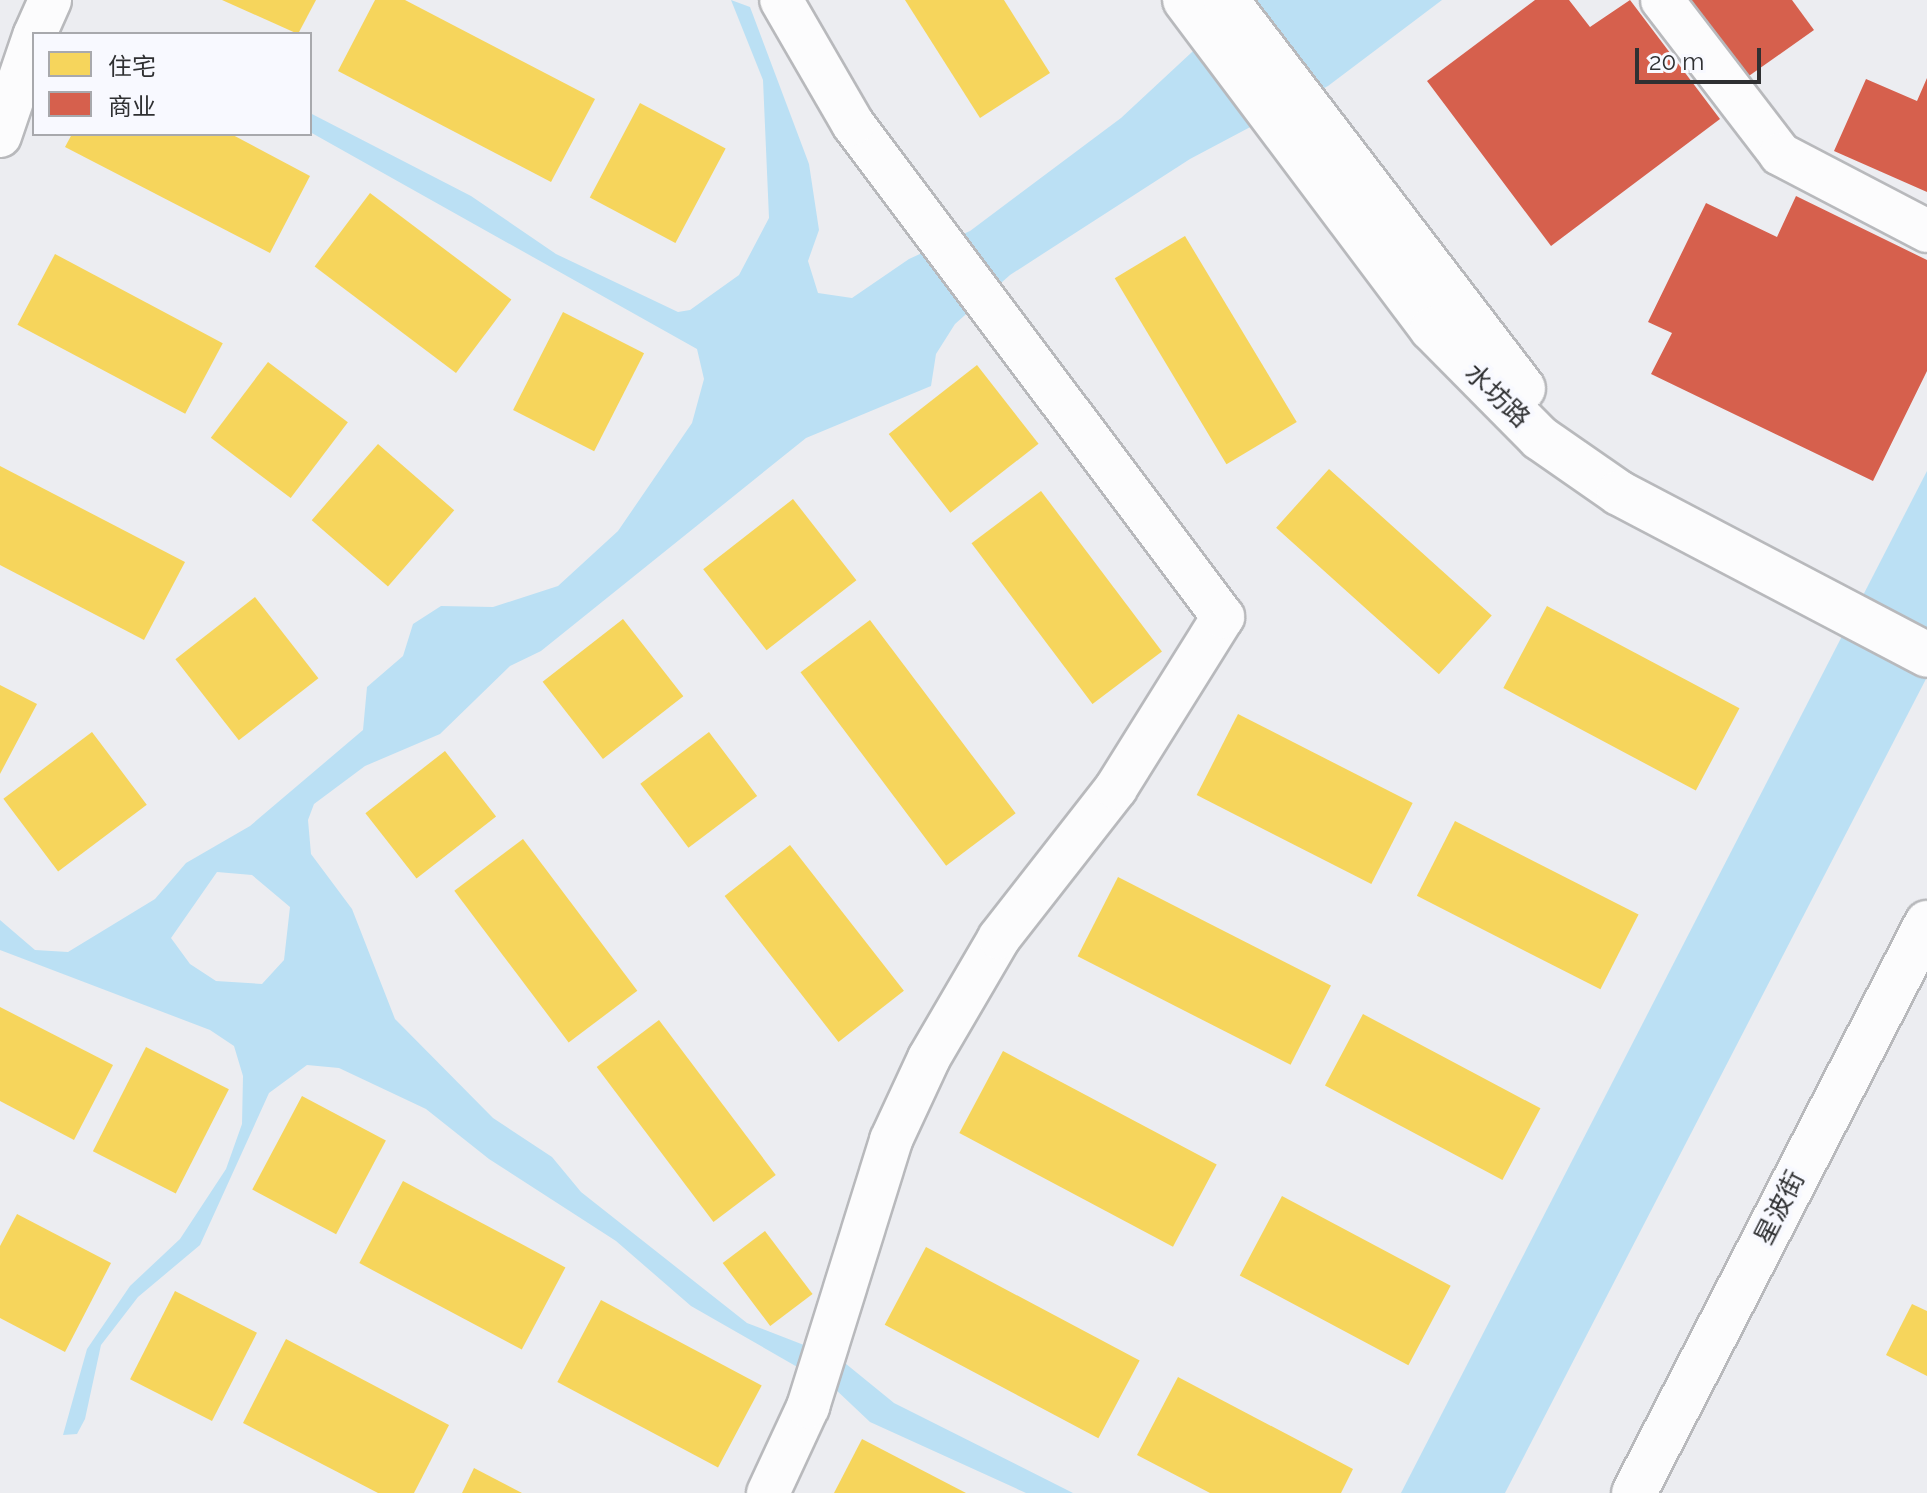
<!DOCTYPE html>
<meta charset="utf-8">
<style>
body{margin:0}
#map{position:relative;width:1927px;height:1493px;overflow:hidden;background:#ecedf1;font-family:Raleway,"Noto Sans SC",sans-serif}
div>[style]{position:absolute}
.water>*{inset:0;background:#bbe0f4}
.homes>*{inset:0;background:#f6d55c;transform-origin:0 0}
.shops>*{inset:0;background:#d6604d}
.roads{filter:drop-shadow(2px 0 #b8b9bc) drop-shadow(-2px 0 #b8b9bc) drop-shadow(0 2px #b8b9bc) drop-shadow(0 -2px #b8b9bc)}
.street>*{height:42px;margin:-21px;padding:0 21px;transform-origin:21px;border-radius:21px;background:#fcfcfd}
.secondary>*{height:44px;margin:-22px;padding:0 22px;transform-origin:22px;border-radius:22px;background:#fcfcfd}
span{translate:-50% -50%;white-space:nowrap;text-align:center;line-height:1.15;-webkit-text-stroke:8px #f8f9ff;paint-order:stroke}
.street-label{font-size:26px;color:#2f3032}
.legend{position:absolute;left:32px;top:32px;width:280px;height:104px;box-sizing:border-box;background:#f8f9ff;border:2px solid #a8a9ad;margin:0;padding:10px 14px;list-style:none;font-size:24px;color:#2f3032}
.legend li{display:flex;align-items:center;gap:16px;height:40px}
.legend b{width:40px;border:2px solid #a8a9ad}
.scale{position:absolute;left:1635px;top:48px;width:126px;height:36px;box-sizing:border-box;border:4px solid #2f3032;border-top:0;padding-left:10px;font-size:24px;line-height:28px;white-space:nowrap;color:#2f3032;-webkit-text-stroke:6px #f8f9ff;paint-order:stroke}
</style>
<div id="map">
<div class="water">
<i style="clip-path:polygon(evenodd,731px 0,750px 7px,809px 164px,819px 230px,808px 261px,818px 293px,852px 298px,909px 259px,970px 231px,1121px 118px,1248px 0,1442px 0,1328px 86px,1190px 159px,1010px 275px,955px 324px,936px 354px,931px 386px,806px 438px,541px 651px,510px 666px,440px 734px,365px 766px,314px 804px,308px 820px,311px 854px,352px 909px,395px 1019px,493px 1118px,552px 1157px,581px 1192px,747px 1323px,840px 1359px,894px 1403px,1073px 1493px,1026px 1493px,870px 1422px,834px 1388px,691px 1306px,616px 1241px,489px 1159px,426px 1109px,339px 1068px,307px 1065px,269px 1093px,200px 1245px,138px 1297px,101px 1345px,85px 1419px,77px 1434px,63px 1435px,87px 1349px,130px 1286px,180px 1239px,226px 1169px,242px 1124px,243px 1076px,234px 1046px,210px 1030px,0 950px,0 920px,35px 950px,68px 952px,155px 899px,186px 863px,250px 826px,363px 730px,367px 687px,403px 656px,413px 624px,441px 606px,493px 607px,558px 586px,618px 531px,692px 423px,704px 379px,697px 349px,310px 132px,310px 113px,471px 196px,556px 254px,678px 312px,690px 310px,739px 275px,769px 218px,763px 80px,731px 0,217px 872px,252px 875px,290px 907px,284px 960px,262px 984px,216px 981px,190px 964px,171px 938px,217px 872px)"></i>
<i style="clip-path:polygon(1927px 471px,1927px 677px,1505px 1493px,1401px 1493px)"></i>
</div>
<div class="homes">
<i style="clip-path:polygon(222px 0,316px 0,298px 34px)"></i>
<i style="clip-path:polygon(375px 0,405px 0,595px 99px,551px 182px,338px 71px)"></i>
<i style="clip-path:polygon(905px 0,1004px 0,1050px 73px,980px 118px)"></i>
<i style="left:640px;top:103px;width:97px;height:107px;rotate:28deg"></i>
<i style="clip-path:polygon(72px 134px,231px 134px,310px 176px,270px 253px,65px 147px)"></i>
<i style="left:370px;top:193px;width:177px;height:92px;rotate:37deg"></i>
<i style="left:1185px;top:236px;width:217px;height:82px;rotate:59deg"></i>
<i style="left:55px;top:254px;width:190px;height:80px;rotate:28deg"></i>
<i style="left:563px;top:312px;width:91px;height:110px;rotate:27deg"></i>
<i style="left:268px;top:362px;width:100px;height:95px;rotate:37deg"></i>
<i style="left:977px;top:365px;width:100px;height:112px;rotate:52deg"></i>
<i style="left:378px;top:444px;width:101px;height:101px;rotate:41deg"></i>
<i style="clip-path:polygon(0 466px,185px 562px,144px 640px,0 565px)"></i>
<i style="left:1329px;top:469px;width:219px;height:79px;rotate:42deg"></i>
<i style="left:1041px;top:491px;width:201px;height:87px;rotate:53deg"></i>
<i style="left:793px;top:499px;width:103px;height:114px;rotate:52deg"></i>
<i style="left:255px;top:597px;width:103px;height:101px;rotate:52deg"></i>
<i style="left:1547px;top:606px;width:218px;height:93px;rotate:28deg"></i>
<i style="left:623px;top:619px;width:98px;height:102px;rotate:52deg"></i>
<i style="left:870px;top:620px;width:242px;height:87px;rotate:53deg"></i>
<i style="clip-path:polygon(0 685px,37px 704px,0 774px)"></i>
<i style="left:1238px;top:714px;width:196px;height:91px;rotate:27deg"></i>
<i style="left:92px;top:732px;width:91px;height:111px;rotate:53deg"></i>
<i style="left:709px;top:732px;width:80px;height:86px;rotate:53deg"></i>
<i style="left:445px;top:751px;width:83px;height:101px;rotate:52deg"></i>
<i style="left:1455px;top:821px;width:206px;height:84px;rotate:27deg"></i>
<i style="left:523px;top:839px;width:190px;height:86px;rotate:53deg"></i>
<i style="left:790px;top:845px;width:185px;height:83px;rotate:52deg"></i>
<i style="left:1118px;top:877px;width:239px;height:89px;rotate:27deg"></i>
<i style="clip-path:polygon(0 1007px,113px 1065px,74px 1140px,0 1101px)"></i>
<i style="left:1363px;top:1014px;width:201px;height:81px;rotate:28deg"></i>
<i style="left:659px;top:1020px;width:194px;height:78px;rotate:53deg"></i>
<i style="left:146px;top:1047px;width:93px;height:117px;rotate:27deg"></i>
<i style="left:1003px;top:1051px;width:242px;height:93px;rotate:28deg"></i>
<i style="left:302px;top:1096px;width:95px;height:106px;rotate:28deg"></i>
<i style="left:403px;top:1181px;width:184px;height:93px;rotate:28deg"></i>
<i style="left:1282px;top:1196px;width:191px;height:90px;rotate:28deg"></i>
<i style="clip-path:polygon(17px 1214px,111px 1263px,65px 1352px,0 1318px,0 1246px)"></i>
<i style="left:765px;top:1231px;width:79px;height:53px;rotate:53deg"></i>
<i style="left:926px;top:1247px;width:242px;height:88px;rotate:28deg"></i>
<i style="left:175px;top:1291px;width:92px;height:99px;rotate:27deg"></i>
<i style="left:601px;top:1300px;width:182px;height:93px;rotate:28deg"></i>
<i style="clip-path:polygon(1912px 1304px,1927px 1311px,1927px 1376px,1886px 1355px)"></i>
<i style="clip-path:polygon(286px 1339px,449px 1425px,414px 1493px,378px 1493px,243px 1423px)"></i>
<i style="clip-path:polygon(1178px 1377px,1353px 1469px,1341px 1493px,1210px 1493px,1137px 1455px)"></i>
<i style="clip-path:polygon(862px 1439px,966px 1493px,834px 1493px)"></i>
<i style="clip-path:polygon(474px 1468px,522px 1493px,462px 1493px)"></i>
</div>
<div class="shops">
<i style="clip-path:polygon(1535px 0,1569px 0,1590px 27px,1630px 0,1720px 119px,1551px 246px,1427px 81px)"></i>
<i style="clip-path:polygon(1691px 0,1792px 0,1814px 30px,1746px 78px)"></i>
<i style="clip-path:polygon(1927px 78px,1927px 192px,1834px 151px,1866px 79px,1917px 101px)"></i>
<i style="clip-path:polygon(1796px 196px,1927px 260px,1927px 371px,1873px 481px,1651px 374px,1672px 333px,1648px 322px,1706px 203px,1777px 237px)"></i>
</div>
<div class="roads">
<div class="street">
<i style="left:1662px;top:0;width:194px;rotate:52.5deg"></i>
<i style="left:1780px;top:154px;width:166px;rotate:27.6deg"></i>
<i style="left:35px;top:34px;width:37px;rotate:-66deg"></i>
<i style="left:0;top:136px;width:106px;rotate:-71.2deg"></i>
<i style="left:768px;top:1493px;width:95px;rotate:-65.1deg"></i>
<i style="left:808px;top:1407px;width:280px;rotate:-72.7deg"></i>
<i style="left:891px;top:1140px;width:90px;rotate:-65.1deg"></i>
<i style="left:929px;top:1058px;width:139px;rotate:-59.7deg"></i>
<i style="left:999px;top:938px;width:190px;rotate:-52deg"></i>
<i style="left:1116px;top:788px;width:202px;rotate:-58deg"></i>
<i style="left:1223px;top:617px;width:616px;rotate:-126.89deg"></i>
<i style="left:853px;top:124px;width:143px;rotate:-120.1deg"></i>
</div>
<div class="secondary">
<i style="left:1185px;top:0;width:411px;rotate:53.1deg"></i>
<i style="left:1432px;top:329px;width:153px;rotate:45.3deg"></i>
<i style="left:1540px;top:438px;width:96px;rotate:34.8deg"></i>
<i style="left:1619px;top:493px;width:348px;rotate:27.7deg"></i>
<i style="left:1226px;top:0;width:489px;rotate:52.6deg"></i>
<i style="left:1634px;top:1493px;width:641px;rotate:-62.8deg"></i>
</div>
</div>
<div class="street-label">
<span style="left:1497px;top:396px;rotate:44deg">水坊路</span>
<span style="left:1780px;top:1208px;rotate:-63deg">星波街</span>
</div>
<ul class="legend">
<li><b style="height:22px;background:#f6d55c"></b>住宅</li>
<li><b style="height:22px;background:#d6604d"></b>商业</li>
</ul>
<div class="scale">20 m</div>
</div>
